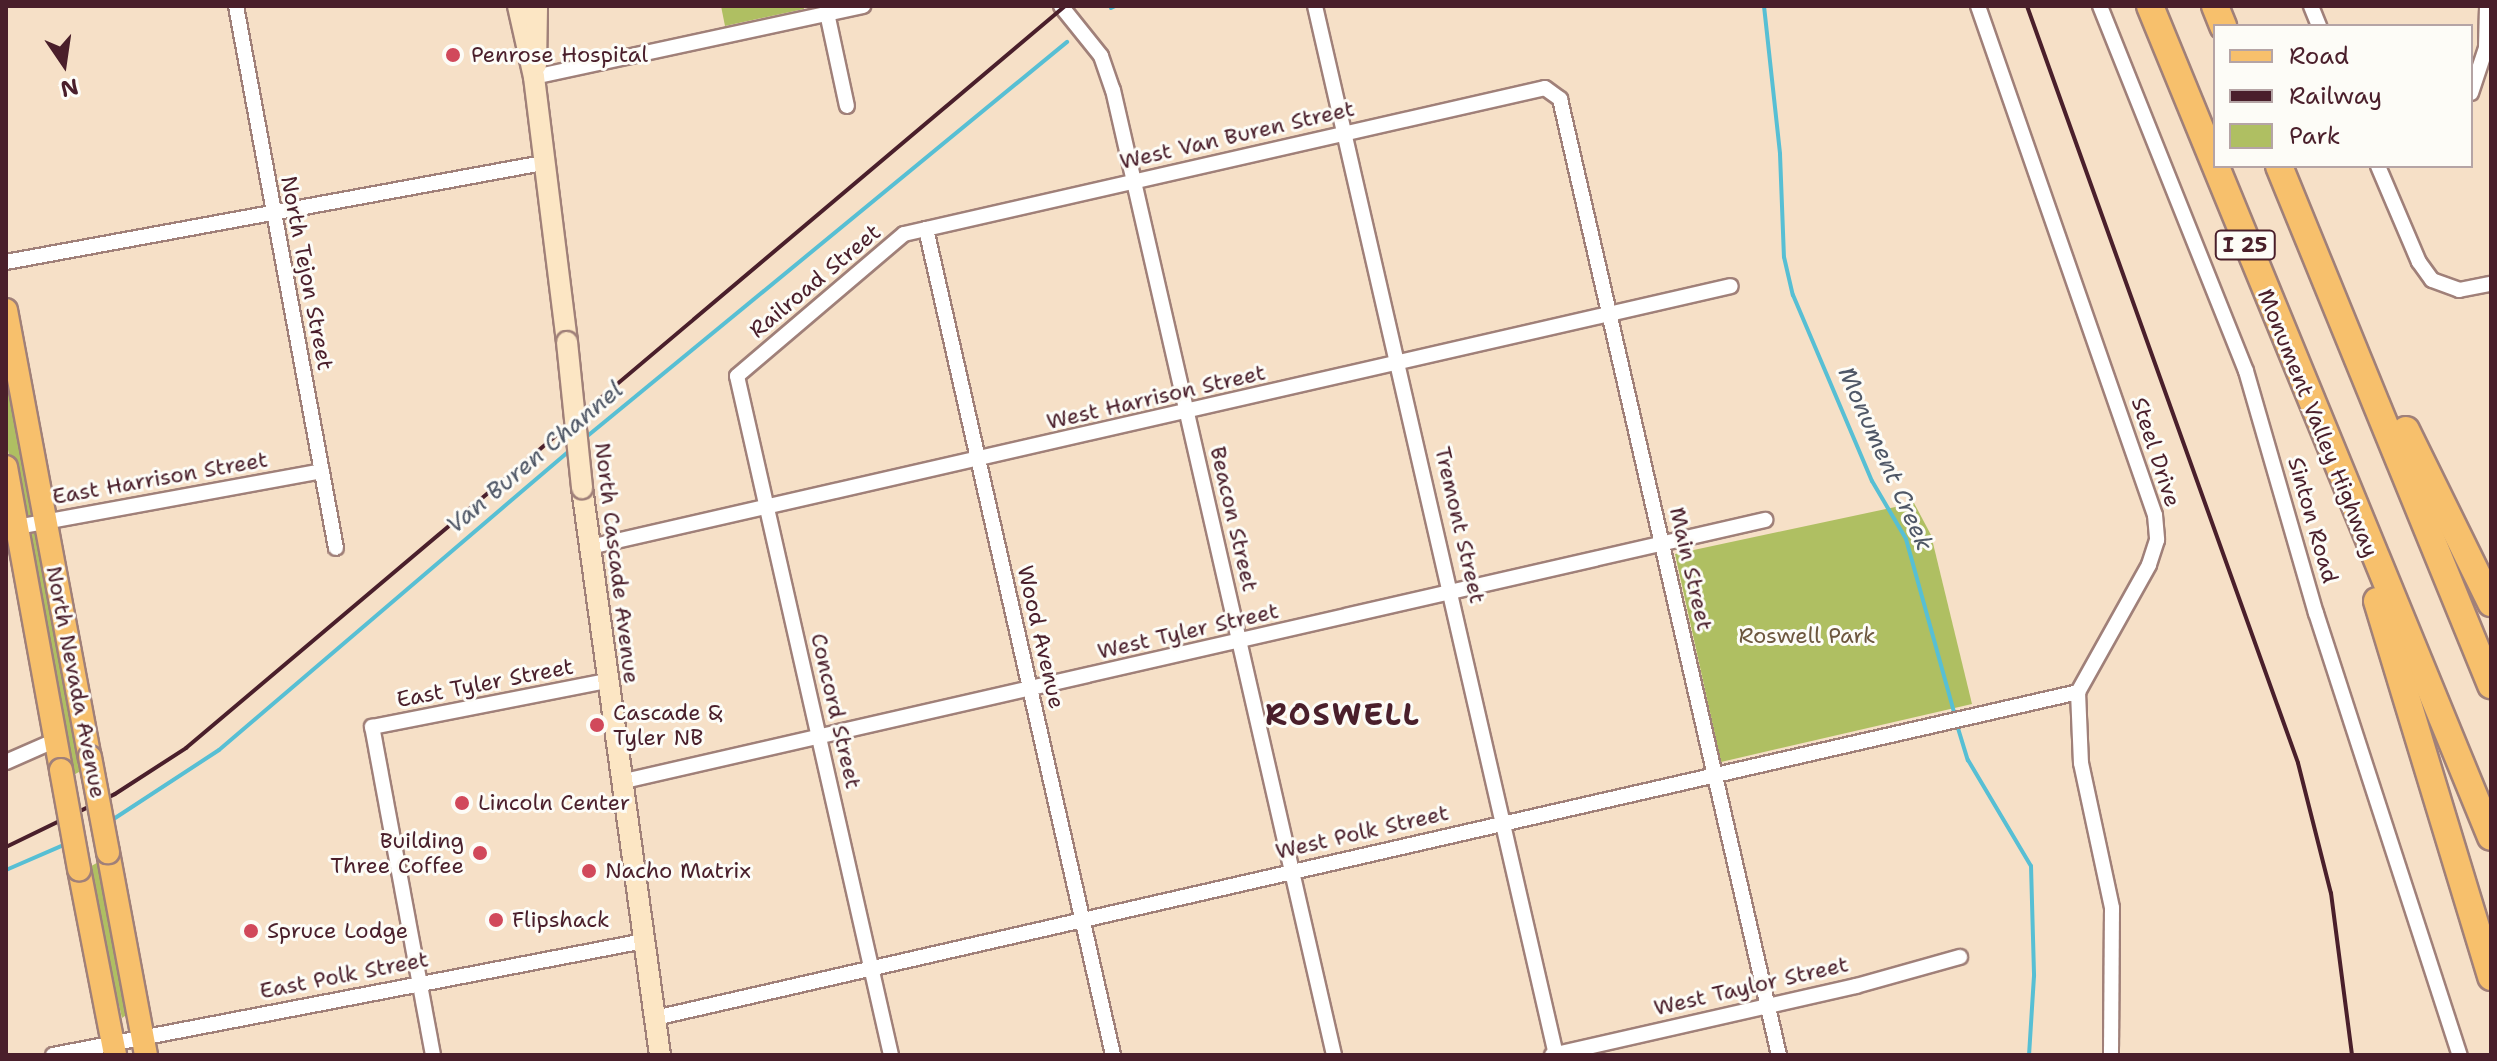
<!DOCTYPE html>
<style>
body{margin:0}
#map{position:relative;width:2497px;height:1061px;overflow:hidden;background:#f6e0c7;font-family:"Shantell Sans",sans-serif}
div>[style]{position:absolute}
.green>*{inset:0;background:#afbf62}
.stream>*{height:4px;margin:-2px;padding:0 2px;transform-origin:2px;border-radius:2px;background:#57bfd4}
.roads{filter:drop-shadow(2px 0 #a08079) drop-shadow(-2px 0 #a08079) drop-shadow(0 2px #a08079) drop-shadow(0 -2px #a08079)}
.minor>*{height:14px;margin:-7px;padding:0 7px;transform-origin:7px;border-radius:7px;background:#fff}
.secondary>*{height:20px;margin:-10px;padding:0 10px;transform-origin:10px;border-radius:10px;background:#fce6c4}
.primary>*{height:22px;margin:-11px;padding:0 11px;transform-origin:11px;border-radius:11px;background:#f7c06c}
.motorway>*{height:26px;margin:-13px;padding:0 13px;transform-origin:13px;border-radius:13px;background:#f7c06c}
.rail>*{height:4px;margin:-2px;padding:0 2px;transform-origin:2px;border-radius:2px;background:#4a1f2b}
.bridges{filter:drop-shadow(2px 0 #a08079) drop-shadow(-2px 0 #a08079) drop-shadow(0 2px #a08079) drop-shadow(0 -2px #a08079)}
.secondary-bridge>*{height:20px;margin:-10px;padding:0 10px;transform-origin:10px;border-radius:10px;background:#fce6c4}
.primary-bridge>*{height:22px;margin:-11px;padding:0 11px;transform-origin:11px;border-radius:11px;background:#f7c06c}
.dots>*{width:22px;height:22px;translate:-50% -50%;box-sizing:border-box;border:4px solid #fdfcf7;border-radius:50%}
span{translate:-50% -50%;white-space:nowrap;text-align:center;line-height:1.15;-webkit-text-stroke:6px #fdfcf7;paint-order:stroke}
.shield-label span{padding:2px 6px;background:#fdfcf7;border:2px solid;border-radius:6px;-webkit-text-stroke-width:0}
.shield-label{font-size:20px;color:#4a1f2b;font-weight:700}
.poi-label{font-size:22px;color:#4a1f2b}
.left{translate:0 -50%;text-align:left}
.right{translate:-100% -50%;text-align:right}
.street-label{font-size:22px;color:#4a1f2b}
.park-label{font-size:22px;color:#6d573e}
.water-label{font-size:24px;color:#4f5766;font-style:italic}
.district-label{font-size:30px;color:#4a1f2b;font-weight:700;letter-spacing:2px}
.frame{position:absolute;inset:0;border:8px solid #4a1f2b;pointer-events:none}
.legend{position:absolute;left:2213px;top:24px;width:260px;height:144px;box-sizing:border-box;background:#fdfcf7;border:2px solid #b5a4a5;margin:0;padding:10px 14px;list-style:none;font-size:24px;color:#4a1f2b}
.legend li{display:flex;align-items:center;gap:16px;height:40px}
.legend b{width:40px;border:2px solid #b5a4a5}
.north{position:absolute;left:24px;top:24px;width:80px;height:80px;-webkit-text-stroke:6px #fdfcf7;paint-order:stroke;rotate:167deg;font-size:22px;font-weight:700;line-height:32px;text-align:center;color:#4a1f2b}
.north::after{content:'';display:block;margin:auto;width:28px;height:36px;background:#4a1f2b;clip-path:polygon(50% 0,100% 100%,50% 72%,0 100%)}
</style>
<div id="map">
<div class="green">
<i style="clip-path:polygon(721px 6px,803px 6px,804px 9px,725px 26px)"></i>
<i style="clip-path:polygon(6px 338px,35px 514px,30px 516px,19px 511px,6px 439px)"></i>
<i style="clip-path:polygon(1914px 503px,1931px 535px,1972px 704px,1721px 762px,1675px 554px)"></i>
<i style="clip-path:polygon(33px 533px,39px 535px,86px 768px,70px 777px,27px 541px)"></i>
<i style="clip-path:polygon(102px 860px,129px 1013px,122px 1018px,86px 869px)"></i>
</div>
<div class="stream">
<i style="left:1764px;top:6px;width:149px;rotate:83.8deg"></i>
<i style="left:1780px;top:154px;width:103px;rotate:87.8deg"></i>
<i style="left:1784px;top:257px;width:39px;rotate:77deg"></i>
<i style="left:1793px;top:295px;width:202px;rotate:67deg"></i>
<i style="left:1872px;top:481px;width:67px;rotate:59.6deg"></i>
<i style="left:1906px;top:539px;width:184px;rotate:74.5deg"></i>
<i style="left:1111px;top:8px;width:4px;rotate:-27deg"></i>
<i style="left:585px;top:438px;width:624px;rotate:-39.41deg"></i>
<i style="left:1957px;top:725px;width:37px;rotate:73deg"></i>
<i style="left:1968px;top:760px;width:123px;rotate:59.3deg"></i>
<i style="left:2031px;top:866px;width:110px;rotate:88.4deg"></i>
<i style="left:2034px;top:976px;width:79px;rotate:93.6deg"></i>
<i style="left:109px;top:822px;width:131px;rotate:-33.2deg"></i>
<i style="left:219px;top:750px;width:464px;rotate:-40.5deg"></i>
<i style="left:6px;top:870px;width:65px;rotate:-23.4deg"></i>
</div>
<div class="roads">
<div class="minor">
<i style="left:236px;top:6px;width:551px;rotate:79.55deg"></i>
<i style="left:1061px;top:6px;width:64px;rotate:51.3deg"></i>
<i style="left:1101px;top:56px;width:36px;rotate:71deg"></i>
<i style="left:1113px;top:90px;width:990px;rotate:77.1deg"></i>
<i style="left:1315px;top:6px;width:1076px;rotate:77.06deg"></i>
<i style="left:1978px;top:6px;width:539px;rotate:70.83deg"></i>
<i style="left:2155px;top:515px;width:25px;rotate:85deg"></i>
<i style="left:2157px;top:540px;width:26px;rotate:108deg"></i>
<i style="left:2149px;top:565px;width:145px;rotate:119.2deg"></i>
<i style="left:2078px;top:692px;width:71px;rotate:87.6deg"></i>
<i style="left:2081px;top:763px;width:148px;rotate:77.9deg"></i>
<i style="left:2112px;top:908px;width:147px;rotate:90.4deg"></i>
<i style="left:2100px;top:6px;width:393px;rotate:68.2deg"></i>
<i style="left:2246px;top:371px;width:252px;rotate:73.9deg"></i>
<i style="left:2316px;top:613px;width:465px;rotate:72deg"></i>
<i style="left:2311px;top:6px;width:22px;rotate:68deg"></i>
<i style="left:827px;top:13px;width:95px;rotate:77.9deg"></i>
<i style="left:534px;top:77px;width:337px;rotate:-12.2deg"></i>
<i style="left:2471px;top:93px;width:47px;rotate:-71.6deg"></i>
<i style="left:2486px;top:48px;width:42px;rotate:-88.6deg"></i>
<i style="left:2378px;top:166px;width:104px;rotate:66.9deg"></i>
<i style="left:2419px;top:262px;width:22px;rotate:54deg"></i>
<i style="left:2432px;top:280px;width:29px;rotate:20deg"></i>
<i style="left:2459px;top:290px;width:33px;rotate:-11deg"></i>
<i style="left:926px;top:229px;width:847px;rotate:77.24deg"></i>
<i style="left:6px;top:262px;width:546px;rotate:-10.45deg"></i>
<i style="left:6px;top:529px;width:321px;rotate:-10.4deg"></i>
<i style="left:590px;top:547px;width:1170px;rotate:-12.88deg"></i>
<i style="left:6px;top:762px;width:55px;rotate:-23.7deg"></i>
<i style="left:620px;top:782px;width:1175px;rotate:-12.89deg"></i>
<i style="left:655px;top:1018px;width:1460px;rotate:-12.9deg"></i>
<i style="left:53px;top:1055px;width:602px;rotate:-10.92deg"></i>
<i style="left:433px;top:1055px;width:334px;rotate:-100.5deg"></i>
<i style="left:372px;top:727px;width:239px;rotate:-11.1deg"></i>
<i style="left:891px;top:1055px;width:696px;rotate:-102.78deg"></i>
<i style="left:737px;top:376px;width:219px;rotate:-40.4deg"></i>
<i style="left:904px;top:234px;width:657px;rotate:-12.83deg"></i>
<i style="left:1545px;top:88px;width:19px;rotate:36deg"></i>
<i style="left:1560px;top:99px;width:981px;rotate:77.1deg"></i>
<i style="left:1552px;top:1055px;width:312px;rotate:-12.8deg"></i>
<i style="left:1856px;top:986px;width:108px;rotate:-15.6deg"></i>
</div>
<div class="secondary">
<i style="left:518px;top:6px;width:73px;rotate:77.3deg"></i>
<i style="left:534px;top:77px;width:267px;rotate:82.9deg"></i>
<i style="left:536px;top:65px;width:59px;rotate:-89deg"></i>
<i style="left:582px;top:488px;width:572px;rotate:82.17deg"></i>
</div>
<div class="primary">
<i style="left:6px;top:310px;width:455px;rotate:79.4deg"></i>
<i style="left:6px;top:467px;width:308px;rotate:79.7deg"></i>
<i style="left:108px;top:852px;width:207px;rotate:79.4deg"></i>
<i style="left:79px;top:869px;width:189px;rotate:79deg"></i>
</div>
<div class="motorway">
<i style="left:2150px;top:6px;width:898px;rotate:67.69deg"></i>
<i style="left:2215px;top:6px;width:22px;rotate:68deg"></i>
<i style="left:2279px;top:166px;width:561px;rotate:67.78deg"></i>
<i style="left:2406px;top:430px;width:193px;rotate:63.8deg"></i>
<i style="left:2377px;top:601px;width:393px;rotate:73.1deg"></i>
</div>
</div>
<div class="rail">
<i style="left:2027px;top:6px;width:804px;rotate:70.3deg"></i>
<i style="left:2298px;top:763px;width:134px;rotate:75.8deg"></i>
<i style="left:2331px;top:893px;width:163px;rotate:82.6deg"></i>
<i style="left:6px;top:847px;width:121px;rotate:-25.9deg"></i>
<i style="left:115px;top:794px;width:85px;rotate:-32.9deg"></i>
<i style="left:186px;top:748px;width:1150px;rotate:-40.17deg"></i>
</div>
<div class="bridges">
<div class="secondary-bridge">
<i style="left:567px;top:342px;width:147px;rotate:84.1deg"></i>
</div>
<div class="primary-bridge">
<i style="left:90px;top:757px;width:97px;rotate:79.3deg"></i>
<i style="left:61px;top:770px;width:101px;rotate:79.7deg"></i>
</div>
</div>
<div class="dots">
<i style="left:453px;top:55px;background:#d1495b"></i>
<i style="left:597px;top:725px;background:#d1495b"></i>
<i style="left:462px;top:803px;background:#d1495b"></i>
<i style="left:480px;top:853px;background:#d1495b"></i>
<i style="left:589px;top:871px;background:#d1495b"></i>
<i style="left:496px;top:920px;background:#d1495b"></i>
<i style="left:251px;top:931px;background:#d1495b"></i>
</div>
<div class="shield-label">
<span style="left:2245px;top:245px">I 25</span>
</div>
<div class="poi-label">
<span class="left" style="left:471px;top:55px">Penrose Hospital</span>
<span class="left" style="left:613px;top:725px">Cascade &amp;<br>Tyler NB</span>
<span class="left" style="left:478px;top:803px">Lincoln Center</span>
<span class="right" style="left:464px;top:853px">Building<br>Three Coffee</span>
<span class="left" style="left:605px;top:871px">Nacho Matrix</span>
<span class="left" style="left:512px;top:920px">Flipshack</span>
<span class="left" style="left:267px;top:931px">Spruce Lodge</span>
</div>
<div class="street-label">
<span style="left:1237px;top:135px;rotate:-13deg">West Van Buren Street</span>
<span style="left:307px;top:273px;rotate:79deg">North Tejon Street</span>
<span style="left:815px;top:281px;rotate:-40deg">Railroad Street</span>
<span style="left:1156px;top:397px;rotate:-13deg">West Harrison Street</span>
<span style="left:2318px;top:423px;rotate:68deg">Monument Valley Highway</span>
<span style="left:2156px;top:452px;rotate:72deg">Steel Drive</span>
<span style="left:160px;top:478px;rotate:-10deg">East Harrison Street</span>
<span style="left:1234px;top:519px;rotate:77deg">Beacon Street</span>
<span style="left:2313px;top:520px;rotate:74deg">Sinton Road</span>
<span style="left:1460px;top:525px;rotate:77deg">Tremont Street</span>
<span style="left:617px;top:563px;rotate:83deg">North Cascade Avenue</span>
<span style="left:1691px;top:569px;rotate:77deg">Main Street</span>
<span style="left:1188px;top:631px;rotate:-13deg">West Tyler Street</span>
<span style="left:1041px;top:637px;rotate:77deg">Wood Avenue</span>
<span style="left:76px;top:682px;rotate:79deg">North Nevada Avenue</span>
<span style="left:485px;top:683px;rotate:-11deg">East Tyler Street</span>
<span style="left:836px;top:711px;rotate:77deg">Concord Street</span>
<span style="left:1362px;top:832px;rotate:-13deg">West Polk Street</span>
<span style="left:344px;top:975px;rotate:-11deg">East Polk Street</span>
<span style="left:1751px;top:986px;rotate:-13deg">West Taylor Street</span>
</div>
<div class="park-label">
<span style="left:1807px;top:636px">Roswell Park</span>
</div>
<div class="water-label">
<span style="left:535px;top:458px;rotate:-40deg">Van Buren Channel</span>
<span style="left:1885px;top:459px;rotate:66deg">Monument Creek</span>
</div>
<div class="district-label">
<span style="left:1343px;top:715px">ROSWELL</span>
</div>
<div class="frame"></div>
<ul class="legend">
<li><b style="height:10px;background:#f7c06c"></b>Road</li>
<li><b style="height:10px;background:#4a1f2b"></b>Railway</li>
<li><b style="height:22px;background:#afbf62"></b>Park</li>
</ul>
<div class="north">N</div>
</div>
